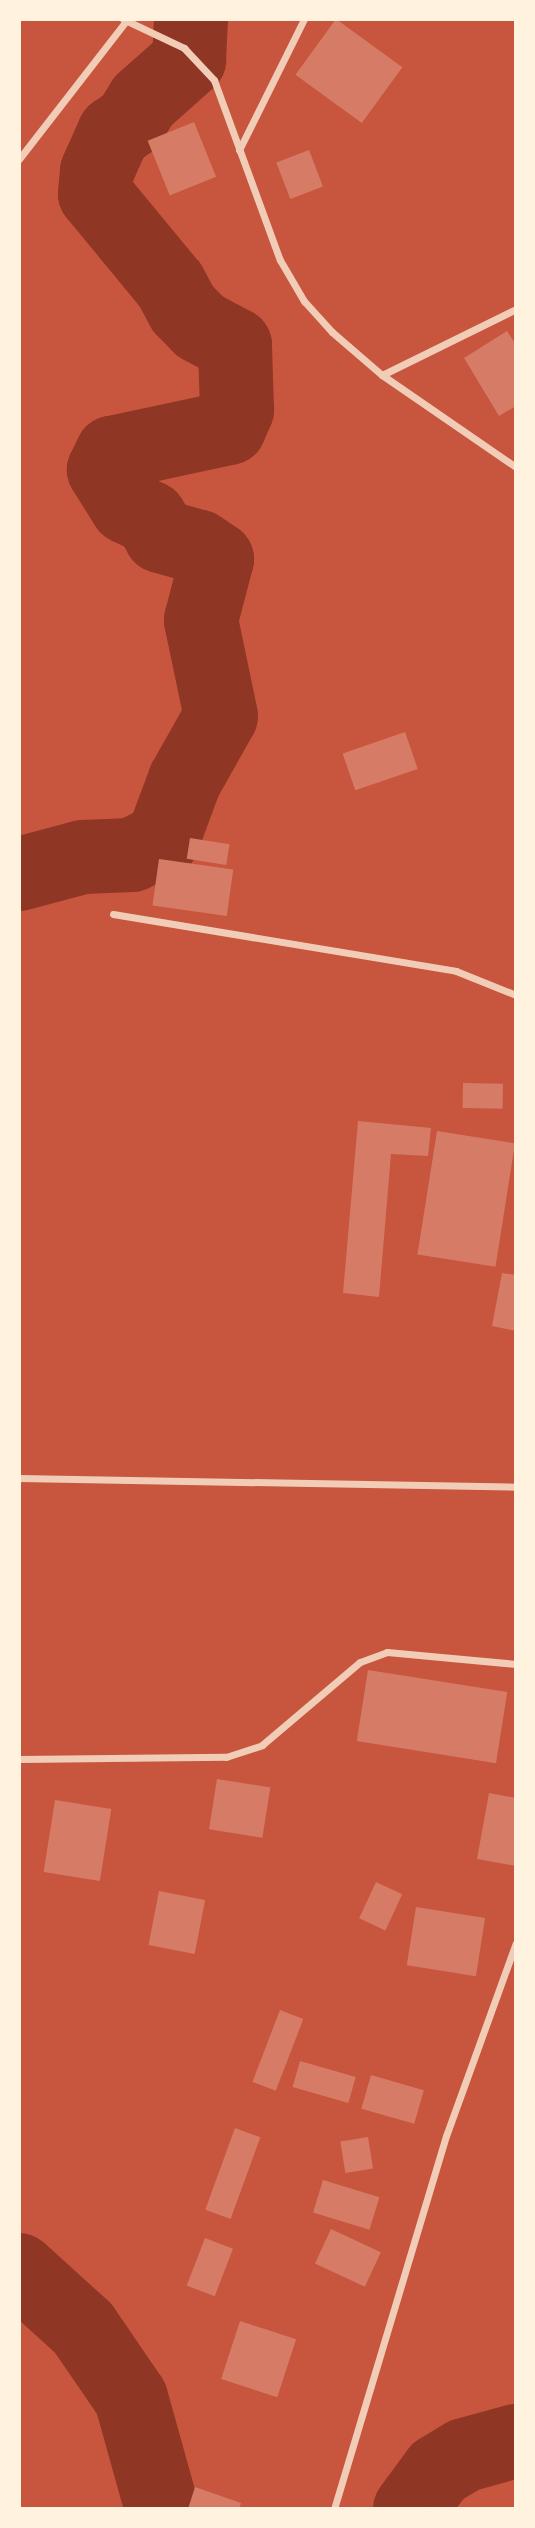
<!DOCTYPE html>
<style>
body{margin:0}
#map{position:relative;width:535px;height:2528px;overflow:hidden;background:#c8553d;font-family:"Noto Serif",serif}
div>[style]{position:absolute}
.river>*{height:74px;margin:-37px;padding:0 37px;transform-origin:37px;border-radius:37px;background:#8f3625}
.building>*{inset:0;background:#d67c66;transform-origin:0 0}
.minor>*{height:7px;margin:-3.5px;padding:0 3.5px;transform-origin:3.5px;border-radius:3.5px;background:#f1ccb7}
span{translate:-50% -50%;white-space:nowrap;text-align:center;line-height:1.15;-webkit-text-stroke:5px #fff3e0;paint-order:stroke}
.frame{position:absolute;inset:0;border:21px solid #fff3e0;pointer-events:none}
</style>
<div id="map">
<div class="river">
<i style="left:19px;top:874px;width:66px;rotate:-14.9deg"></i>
<i style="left:83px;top:857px;width:49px;rotate:-2.3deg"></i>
<i style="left:132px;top:855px;width:35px;rotate:-27deg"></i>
<i style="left:163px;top:839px;width:63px;rotate:-69.6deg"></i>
<i style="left:185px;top:780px;width:73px;rotate:-60.6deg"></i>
<i style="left:221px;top:716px;width:98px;rotate:-101.8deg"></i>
<i style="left:201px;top:620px;width:63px;rotate:-75.3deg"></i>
<i style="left:217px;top:559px;width:22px;rotate:-146deg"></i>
<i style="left:199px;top:547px;width:40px;rotate:-164deg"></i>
<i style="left:161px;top:536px;width:21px;rotate:-121deg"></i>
<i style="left:150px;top:518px;width:25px;rotate:-154deg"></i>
<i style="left:127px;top:507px;width:44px;rotate:-121.9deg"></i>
<i style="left:104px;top:470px;width:19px;rotate:-65deg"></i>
<i style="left:112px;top:453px;width:120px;rotate:-12.1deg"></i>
<i style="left:229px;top:428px;width:20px;rotate:-66deg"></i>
<i style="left:237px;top:410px;width:65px;rotate:-91.8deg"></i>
<i style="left:235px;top:345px;width:40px;rotate:-152deg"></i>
<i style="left:200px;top:326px;width:24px;rotate:-135deg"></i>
<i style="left:183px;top:309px;width:27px;rotate:-118deg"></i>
<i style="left:170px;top:285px;width:118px;rotate:-129.5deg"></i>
<i style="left:95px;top:194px;width:23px;rotate:-85deg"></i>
<i style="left:97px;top:171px;width:42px;rotate:-65.9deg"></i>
<i style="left:114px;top:133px;width:19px;rotate:-35deg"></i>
<i style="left:130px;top:122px;width:25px;rotate:-58deg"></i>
<i style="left:143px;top:101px;width:62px;rotate:-41.7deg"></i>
<i style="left:189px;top:60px;width:41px;rotate:-87.2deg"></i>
<i style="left:19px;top:2270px;width:86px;rotate:42.2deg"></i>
<i style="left:83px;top:2328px;width:85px;rotate:55.6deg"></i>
<i style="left:131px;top:2398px;width:115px;rotate:74.4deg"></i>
<i style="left:410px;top:2509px;width:47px;rotate:-53.6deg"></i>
<i style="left:438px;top:2471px;width:31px;rotate:-31deg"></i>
<i style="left:465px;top:2455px;width:53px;rotate:-15.4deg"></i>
</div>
<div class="building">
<i style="left:336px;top:19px;width:82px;height:69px;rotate:36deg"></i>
<i style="left:194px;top:122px;width:59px;height:50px;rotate:68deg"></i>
<i style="left:309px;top:150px;width:39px;height:35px;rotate:69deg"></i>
<i style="clip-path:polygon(507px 331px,516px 345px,516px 406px,499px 416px,464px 358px)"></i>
<i style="left:405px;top:732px;width:39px;height:66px;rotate:71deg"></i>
<i style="left:190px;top:838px;width:40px;height:21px;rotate:9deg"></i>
<i style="left:159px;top:859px;width:75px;height:47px;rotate:8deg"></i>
<i style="left:463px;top:1083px;width:40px;height:25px;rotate:1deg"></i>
<i style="clip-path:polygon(358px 1121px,431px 1128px,428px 1156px,391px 1154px,379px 1297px,343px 1293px)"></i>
<i style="left:437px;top:1131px;width:79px;height:125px;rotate:9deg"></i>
<i style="clip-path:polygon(502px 1273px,516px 1275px,516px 1331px,492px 1326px)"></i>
<i style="left:368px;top:1670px;width:141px;height:72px;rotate:9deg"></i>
<i style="left:217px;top:1779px;width:54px;height:51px;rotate:9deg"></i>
<i style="clip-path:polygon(489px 1793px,516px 1798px,516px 1866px,477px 1859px)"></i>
<i style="left:55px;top:1800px;width:57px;height:73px;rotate:9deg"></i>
<i style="left:376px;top:1882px;width:29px;height:40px;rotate:25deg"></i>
<i style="left:159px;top:1891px;width:47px;height:55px;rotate:11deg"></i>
<i style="left:416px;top:1907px;width:70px;height:59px;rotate:9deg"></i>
<i style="left:280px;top:2010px;width:25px;height:77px;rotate:21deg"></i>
<i style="left:300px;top:2061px;width:58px;height:27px;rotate:16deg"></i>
<i style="left:371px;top:2075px;width:55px;height:35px;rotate:16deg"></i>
<i style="left:235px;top:2128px;width:27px;height:87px;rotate:20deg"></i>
<i style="left:368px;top:2137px;width:32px;height:28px;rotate:81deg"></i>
<i style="left:323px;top:2180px;width:59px;height:34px;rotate:17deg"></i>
<i style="left:331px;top:2229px;width:55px;height:38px;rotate:25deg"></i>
<i style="left:205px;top:2238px;width:30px;height:51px;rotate:21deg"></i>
<i style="left:240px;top:2321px;width:59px;height:61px;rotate:18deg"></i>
<i style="clip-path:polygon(195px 2487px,241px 2503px,239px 2509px,188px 2509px)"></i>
</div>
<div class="minor">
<i style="left:123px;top:19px;width:68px;rotate:25.4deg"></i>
<i style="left:184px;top:48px;width:44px;rotate:46.8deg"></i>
<i style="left:214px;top:80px;width:192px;rotate:69.9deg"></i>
<i style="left:280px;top:260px;width:48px;rotate:59.7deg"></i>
<i style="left:304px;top:301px;width:42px;rotate:47.9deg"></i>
<i style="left:332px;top:332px;width:66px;rotate:40.7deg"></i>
<i style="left:382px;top:375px;width:163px;rotate:34.5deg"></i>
<i style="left:239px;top:150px;width:146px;rotate:-63.6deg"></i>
<i style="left:19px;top:159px;width:176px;rotate:-52.2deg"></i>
<i style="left:382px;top:375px;width:149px;rotate:-26.2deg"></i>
<i style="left:113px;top:914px;width:348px;rotate:9.4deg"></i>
<i style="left:456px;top:971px;width:65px;rotate:21.8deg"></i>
<i style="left:19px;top:1478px;width:497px;rotate:1deg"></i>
<i style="left:19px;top:1759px;width:207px;rotate:-0.6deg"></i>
<i style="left:226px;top:1757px;width:38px;rotate:-18deg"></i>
<i style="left:262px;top:1745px;width:128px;rotate:-40.3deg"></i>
<i style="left:360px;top:1662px;width:29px;rotate:-20deg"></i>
<i style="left:387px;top:1652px;width:130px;rotate:5.3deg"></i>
<i style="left:334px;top:2509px;width:389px;rotate:-73.3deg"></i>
<i style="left:446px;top:2136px;width:205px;rotate:-70.1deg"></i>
</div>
<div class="frame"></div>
</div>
